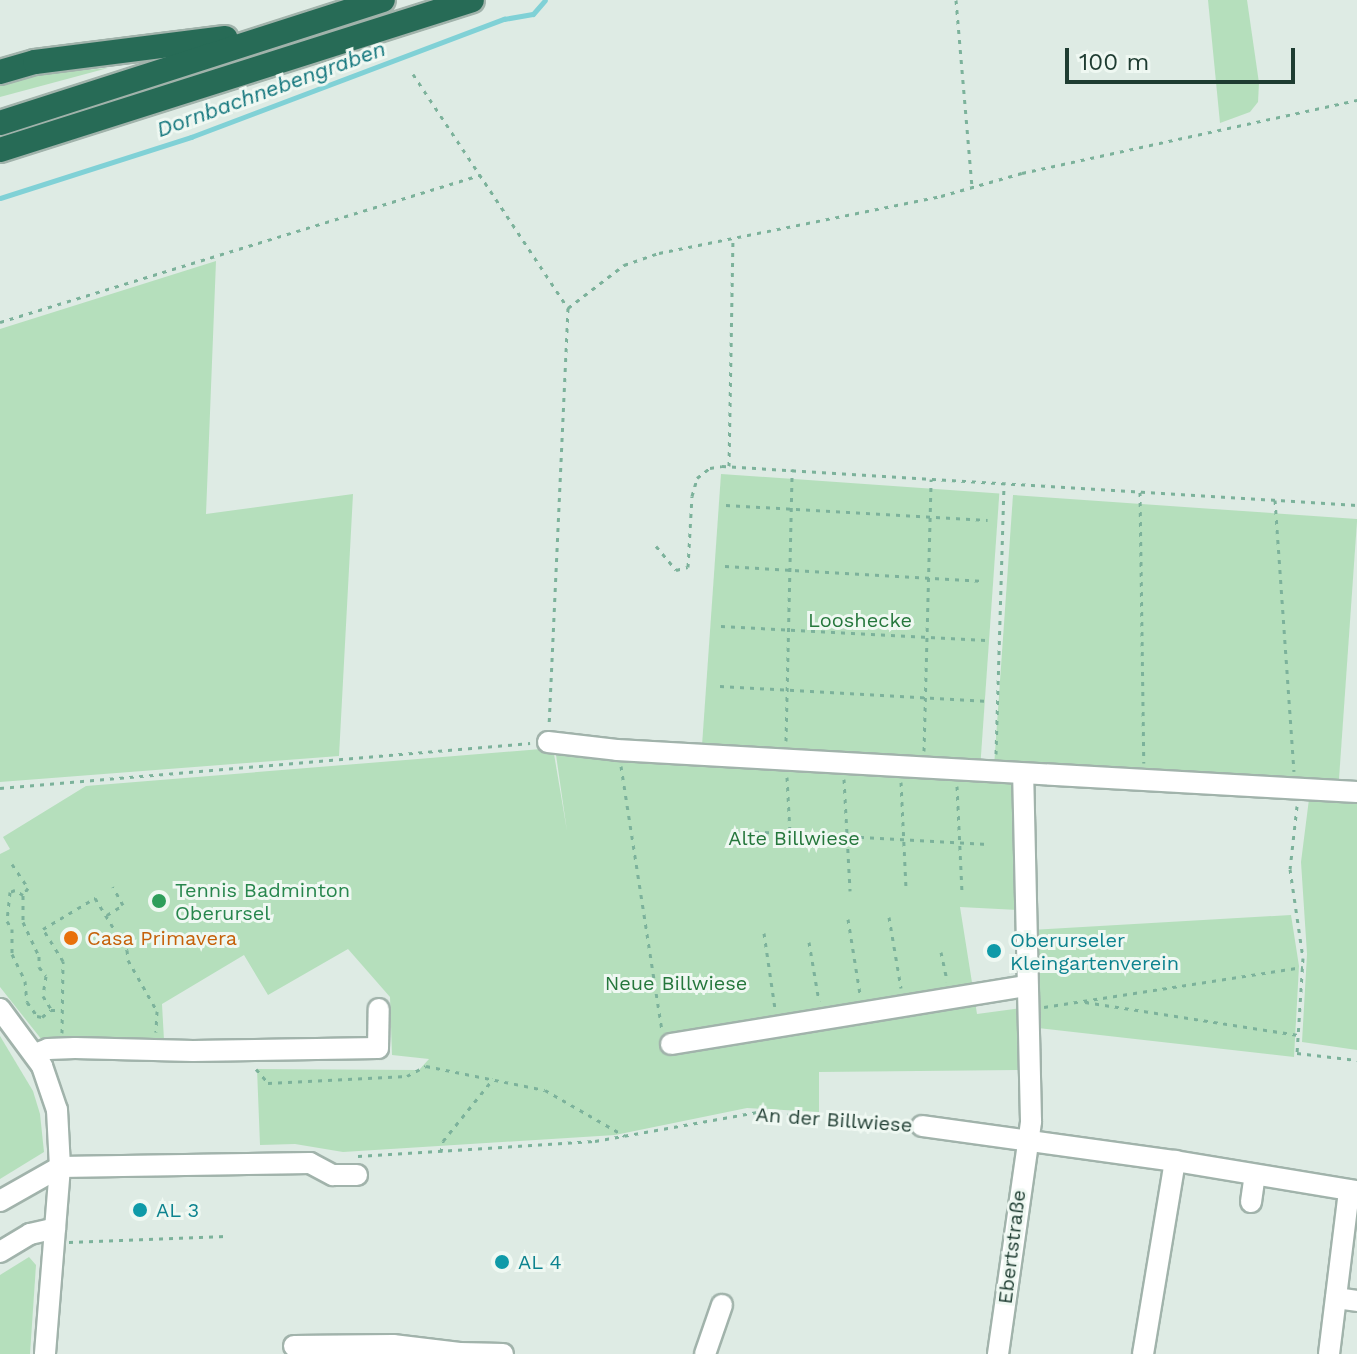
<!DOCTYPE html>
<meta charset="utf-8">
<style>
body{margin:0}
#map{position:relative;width:1357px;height:1354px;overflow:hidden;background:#deebe4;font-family:"Work Sans",sans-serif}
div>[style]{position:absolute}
.green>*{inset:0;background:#b5dfbc;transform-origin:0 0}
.stream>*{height:5px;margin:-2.5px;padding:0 2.5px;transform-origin:2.5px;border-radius:2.5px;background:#80d1d6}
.path>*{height:3px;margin-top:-1.5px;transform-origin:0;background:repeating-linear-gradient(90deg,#7cb29b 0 4px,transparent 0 10px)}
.roads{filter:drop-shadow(2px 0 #a1b3ab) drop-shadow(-2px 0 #a1b3ab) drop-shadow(0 2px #a1b3ab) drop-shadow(0 -2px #a1b3ab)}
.minor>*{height:20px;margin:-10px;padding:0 10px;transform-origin:10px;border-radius:10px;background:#fff}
.highway>*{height:24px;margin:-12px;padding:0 12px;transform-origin:12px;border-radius:12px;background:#276b56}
.dots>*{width:22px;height:22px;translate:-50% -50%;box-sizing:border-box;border:4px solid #eff8f2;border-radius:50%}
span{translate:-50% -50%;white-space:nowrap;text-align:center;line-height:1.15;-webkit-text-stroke:6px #eff8f2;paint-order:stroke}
.park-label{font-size:20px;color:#25773c}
.leisure-label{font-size:20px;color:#27864d}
.left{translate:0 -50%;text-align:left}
.food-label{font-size:20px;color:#c56008}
.culture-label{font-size:20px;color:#0d838f}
.street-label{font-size:20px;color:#1e3c31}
.water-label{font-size:22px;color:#13767d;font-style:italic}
.scale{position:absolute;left:1065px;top:48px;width:230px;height:36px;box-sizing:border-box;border:4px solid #1e3c31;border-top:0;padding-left:10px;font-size:24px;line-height:28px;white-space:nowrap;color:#1e3c31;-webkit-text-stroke:6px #eff8f2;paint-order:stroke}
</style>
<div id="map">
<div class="green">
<i style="clip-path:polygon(1208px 0,1247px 0,1259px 83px,1258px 102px,1250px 112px,1220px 123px)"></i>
<i style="clip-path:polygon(108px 68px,0 97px,0 85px,42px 74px)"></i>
<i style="clip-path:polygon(216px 261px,206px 514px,353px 494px,339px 756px,0 782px,0 329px)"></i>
<i style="left:721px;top:474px;width:279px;height:275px;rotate:4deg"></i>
<i style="left:1013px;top:495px;width:345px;height:267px;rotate:4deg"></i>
<i style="clip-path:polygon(553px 748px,567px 831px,555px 748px,563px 756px,1014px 783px,1018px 910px,960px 907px,977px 1014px,1022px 1008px,1023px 1070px,819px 1072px,819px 1112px,747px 1108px,615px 1135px,343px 1152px,295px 1144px,260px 1145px,257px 1069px,419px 1070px,429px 1059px,392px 1055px,390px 997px,348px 949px,268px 995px,244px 955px,162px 1004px,164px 1040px,42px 1040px,0 987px,0 854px,10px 849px,3px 837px,86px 786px)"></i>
<i style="clip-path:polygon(1309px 799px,1357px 803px,1357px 1050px,1302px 1042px,1307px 954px,1301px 862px)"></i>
<i style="clip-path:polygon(1291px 915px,1299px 966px,1294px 1057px,1038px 1028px,1031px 930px)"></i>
<i style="clip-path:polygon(0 1036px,33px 1091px,40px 1114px,44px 1152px,0 1179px)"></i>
<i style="clip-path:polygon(29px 1257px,36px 1265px,30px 1354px,0 1354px,0 1275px)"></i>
</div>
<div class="stream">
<i style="left:0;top:198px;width:201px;rotate:-17.7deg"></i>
<i style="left:191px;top:137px;width:335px;rotate:-20.7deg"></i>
<i style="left:504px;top:19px;width:29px;rotate:-10deg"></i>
<i style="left:533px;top:14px;width:18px;rotate:-49deg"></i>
</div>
<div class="path">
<i style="left:956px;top:0;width:188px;rotate:85.1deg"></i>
<i style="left:413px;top:74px;width:281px;rotate:56.5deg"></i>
<i style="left:568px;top:308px;width:416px;rotate:92.6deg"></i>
<i style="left:568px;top:308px;width:71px;rotate:-37.5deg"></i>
<i style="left:624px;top:265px;width:37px;rotate:-19deg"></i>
<i style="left:659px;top:253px;width:288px;rotate:-11.4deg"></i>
<i style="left:941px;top:196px;width:84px;rotate:-15.9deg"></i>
<i style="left:1022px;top:173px;width:343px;rotate:-12.3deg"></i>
<i style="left:0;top:322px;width:502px;rotate:-17.03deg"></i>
<i style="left:729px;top:466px;width:227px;rotate:-89deg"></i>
<i style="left:1140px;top:492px;width:271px;rotate:89.2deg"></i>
<i style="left:1275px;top:500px;width:272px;rotate:86deg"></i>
<i style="left:726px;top:505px;width:262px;rotate:3.3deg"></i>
<i style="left:656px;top:546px;width:31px;rotate:50deg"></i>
<i style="left:676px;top:570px;width:12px;rotate:-14deg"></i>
<i style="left:688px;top:567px;width:71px;rotate:-86.8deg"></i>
<i style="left:692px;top:496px;width:19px;rotate:-74deg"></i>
<i style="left:697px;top:478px;width:16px;rotate:-38deg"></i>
<i style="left:710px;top:468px;width:12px;rotate:-9deg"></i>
<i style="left:722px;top:466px;width:636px;rotate:3.51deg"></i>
<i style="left:725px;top:566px;width:260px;rotate:3.3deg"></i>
<i style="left:721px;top:626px;width:270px;rotate:3deg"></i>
<i style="left:720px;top:686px;width:269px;rotate:3.2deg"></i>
<i style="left:786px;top:741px;width:272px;rotate:-88.7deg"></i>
<i style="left:924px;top:751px;width:272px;rotate:-88.5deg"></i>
<i style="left:996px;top:754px;width:272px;rotate:-88.3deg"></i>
<i style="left:621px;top:766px;width:268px;rotate:81.2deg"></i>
<i style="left:787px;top:777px;width:56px;rotate:86.9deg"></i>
<i style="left:790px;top:833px;width:198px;rotate:3.2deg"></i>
<i style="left:844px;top:779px;width:112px;rotate:86.9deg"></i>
<i style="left:901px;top:782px;width:108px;rotate:87.3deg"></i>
<i style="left:957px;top:786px;width:105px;rotate:87.3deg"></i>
<i style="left:0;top:788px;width:532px;rotate:-4.85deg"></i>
<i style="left:1297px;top:806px;width:63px;rotate:96.3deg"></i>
<i style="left:1290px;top:869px;width:90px;rotate:81.7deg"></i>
<i style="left:1303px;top:958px;width:95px;rotate:93.6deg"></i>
<i style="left:1297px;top:1053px;width:60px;rotate:6.7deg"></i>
<i style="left:735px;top:831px;width:55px;rotate:2.1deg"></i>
<i style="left:12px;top:864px;width:29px;rotate:56deg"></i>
<i style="left:28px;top:888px;width:9px;rotate:126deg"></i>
<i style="left:23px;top:895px;width:9px;rotate:-148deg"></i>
<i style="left:15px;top:890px;width:5px;rotate:158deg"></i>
<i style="left:10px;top:892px;width:29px;rotate:96deg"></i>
<i style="left:7px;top:921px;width:9px;rotate:58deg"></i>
<i style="left:12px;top:929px;width:25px;rotate:90deg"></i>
<i style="left:12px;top:954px;width:30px;rotate:64deg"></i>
<i style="left:25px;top:981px;width:21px;rotate:85deg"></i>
<i style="left:27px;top:1002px;width:17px;rotate:54deg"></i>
<i style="left:37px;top:1016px;width:5px;rotate:11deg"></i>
<i style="left:42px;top:1017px;width:11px;rotate:-38deg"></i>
<i style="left:51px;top:1010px;width:11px"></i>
<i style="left:23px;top:895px;width:27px;rotate:90deg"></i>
<i style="left:23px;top:922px;width:38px;rotate:65deg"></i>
<i style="left:39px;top:956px;width:11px;rotate:90deg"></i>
<i style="left:39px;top:967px;width:11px;rotate:52deg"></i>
<i style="left:46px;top:976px;width:20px;rotate:99deg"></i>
<i style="left:43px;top:996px;width:15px;rotate:58deg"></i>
<i style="left:107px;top:915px;width:19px;rotate:-32deg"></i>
<i style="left:123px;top:905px;width:21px;rotate:-119deg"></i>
<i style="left:889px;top:917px;width:72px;rotate:80.4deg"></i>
<i style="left:848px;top:919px;width:76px;rotate:80.9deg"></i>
<i style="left:764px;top:933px;width:76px;rotate:81.7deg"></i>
<i style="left:809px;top:942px;width:60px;rotate:80.4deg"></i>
<i style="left:941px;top:952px;width:30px;rotate:78deg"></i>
<i style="left:1085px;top:1002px;width:216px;rotate:8.8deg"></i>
<i style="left:1044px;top:1007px;width:262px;rotate:-8.8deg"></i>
<i style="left:62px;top:1033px;width:72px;rotate:-89.2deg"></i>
<i style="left:63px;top:961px;width:38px;rotate:-122deg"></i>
<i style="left:43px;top:929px;width:61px;rotate:-30.8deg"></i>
<i style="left:95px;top:898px;width:61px;rotate:58.4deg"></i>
<i style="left:127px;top:950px;width:10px;rotate:84deg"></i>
<i style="left:128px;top:960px;width:59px;rotate:60.4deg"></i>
<i style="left:157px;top:1011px;width:21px;rotate:93deg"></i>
<i style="left:256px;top:1069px;width:18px;rotate:49deg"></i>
<i style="left:268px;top:1083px;width:139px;rotate:-2.9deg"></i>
<i style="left:407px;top:1076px;width:21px;rotate:-28deg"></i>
<i style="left:426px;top:1066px;width:121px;rotate:11.4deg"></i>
<i style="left:545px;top:1090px;width:92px;rotate:29.9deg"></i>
<i style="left:441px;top:1152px;width:11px;rotate:-80deg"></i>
<i style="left:443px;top:1141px;width:80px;rotate:-51.1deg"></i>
<i style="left:358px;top:1156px;width:237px;rotate:-3.6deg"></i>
<i style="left:595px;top:1141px;width:165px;rotate:-10.1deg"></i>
<i style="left:757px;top:1112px;width:150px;rotate:5deg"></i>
<i style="left:69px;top:1242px;width:157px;rotate:-2.2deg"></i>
</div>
<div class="roads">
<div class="minor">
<i style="left:548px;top:742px;width:69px;rotate:6.6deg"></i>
<i style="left:617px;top:750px;width:741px;rotate:3.25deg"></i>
<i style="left:0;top:1009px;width:71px;rotate:53.6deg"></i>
<i style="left:42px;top:1066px;width:46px;rotate:71.2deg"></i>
<i style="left:57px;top:1110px;width:57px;rotate:87deg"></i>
<i style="left:60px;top:1167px;width:188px;rotate:94.6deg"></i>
<i style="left:671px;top:1044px;width:361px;rotate:-9.3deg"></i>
<i style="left:35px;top:1054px;width:14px;rotate:-21deg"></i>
<i style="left:48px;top:1049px;width:27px;rotate:-2deg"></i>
<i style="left:75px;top:1048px;width:118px;rotate:1.5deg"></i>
<i style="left:193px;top:1051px;width:185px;rotate:-0.9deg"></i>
<i style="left:378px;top:1048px;width:39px;rotate:-89deg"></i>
<i style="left:922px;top:1126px;width:255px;rotate:7.9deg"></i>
<i style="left:1175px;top:1161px;width:184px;rotate:9.4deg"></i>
<i style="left:0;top:1201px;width:69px;rotate:-29.5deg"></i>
<i style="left:60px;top:1167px;width:250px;rotate:-0.9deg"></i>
<i style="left:310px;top:1163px;width:26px;rotate:28deg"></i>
<i style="left:333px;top:1175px;width:24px"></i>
<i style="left:1251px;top:1202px;width:27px;rotate:-82deg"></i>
<i style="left:0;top:1252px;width:35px;rotate:-31deg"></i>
<i style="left:30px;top:1234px;width:26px;rotate:-13deg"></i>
<i style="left:1336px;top:1298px;width:21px;rotate:8deg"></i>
<i style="left:294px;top:1346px;width:99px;rotate:-0.6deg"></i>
<i style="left:393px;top:1345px;width:67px;rotate:6.8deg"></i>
<i style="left:460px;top:1353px;width:43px;rotate:1.3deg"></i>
<i style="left:705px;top:1354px;width:52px;rotate:-70.9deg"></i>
<i style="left:998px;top:1354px;width:235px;rotate:-81.9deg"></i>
<i style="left:1031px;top:1121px;width:347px;rotate:-91.3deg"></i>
<i style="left:1143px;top:1354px;width:196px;rotate:-80.6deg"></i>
<i style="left:1329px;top:1354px;width:165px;rotate:-83deg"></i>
</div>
<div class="highway">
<i style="left:0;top:72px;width:36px;rotate:-16deg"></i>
<i style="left:35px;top:62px;width:192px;rotate:-7.2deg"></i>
<i style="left:0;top:123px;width:402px;rotate:-17.8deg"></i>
<i style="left:0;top:150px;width:495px;rotate:-17.6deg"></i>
</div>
</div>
<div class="dots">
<i style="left:159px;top:901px;background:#2e9e5b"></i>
<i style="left:71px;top:938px;background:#e8710a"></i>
<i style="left:994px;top:951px;background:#0f9aa8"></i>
<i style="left:140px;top:1210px;background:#0f9aa8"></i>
<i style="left:502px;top:1262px;background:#0f9aa8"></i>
</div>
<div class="park-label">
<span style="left:860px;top:620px">Looshecke</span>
<span style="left:794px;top:838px">Alte Billwiese</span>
<span style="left:676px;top:983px">Neue Billwiese</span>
</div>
<div class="leisure-label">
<span class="left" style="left:175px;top:902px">Tennis Badminton<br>Oberursel</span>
</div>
<div class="food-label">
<span class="left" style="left:87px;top:938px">Casa Primavera</span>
</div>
<div class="culture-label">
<span class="left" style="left:1010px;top:952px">Oberurseler<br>Kleingartenverein</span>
<span class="left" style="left:156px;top:1210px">AL 3</span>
<span class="left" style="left:518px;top:1262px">AL 4</span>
</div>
<div class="street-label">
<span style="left:834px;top:1120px;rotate:4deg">An der Billwiese</span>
<span style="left:1012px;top:1247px;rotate:-83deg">Ebertstraße</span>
</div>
<div class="water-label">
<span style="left:271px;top:89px;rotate:-20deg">Dornbachnebengraben</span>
</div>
<div class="scale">100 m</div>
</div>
